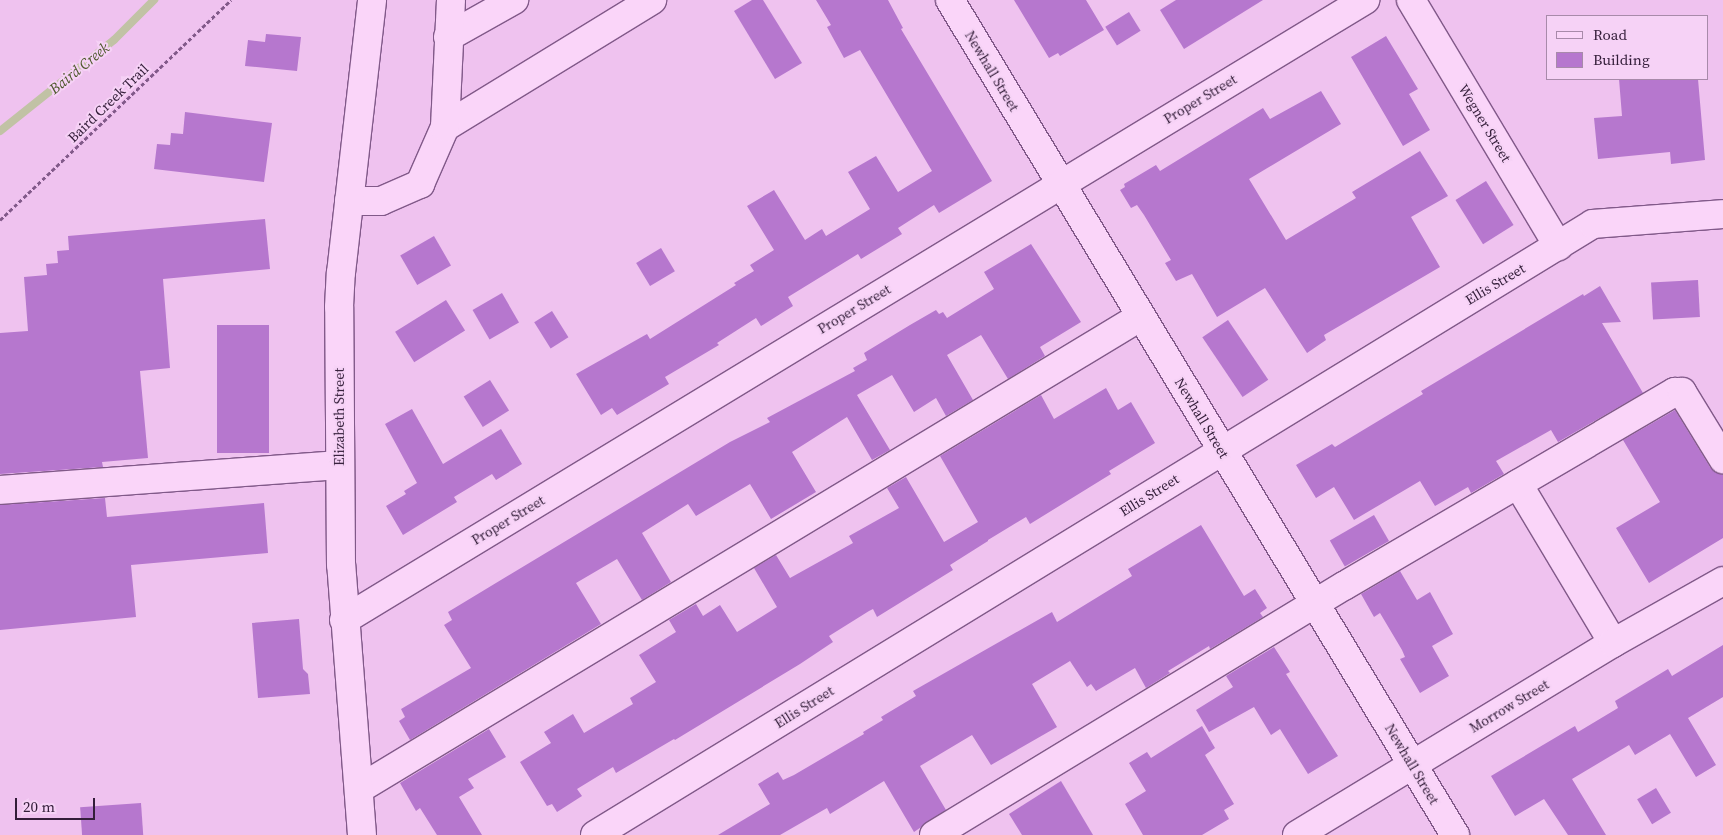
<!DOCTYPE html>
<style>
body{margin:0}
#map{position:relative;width:1723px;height:835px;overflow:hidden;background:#efc2ef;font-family:"Source Serif 4",serif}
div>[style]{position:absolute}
.stream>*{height:8px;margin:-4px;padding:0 4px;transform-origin:4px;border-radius:4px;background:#c1c2a5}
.building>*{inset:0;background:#b677ce;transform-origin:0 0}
.path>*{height:3px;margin-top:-1.5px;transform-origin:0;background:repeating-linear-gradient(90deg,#815989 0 4px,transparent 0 6.5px)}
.roads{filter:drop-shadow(1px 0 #815989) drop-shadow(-1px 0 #815989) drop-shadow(0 1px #815989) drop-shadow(0 -1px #815989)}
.minor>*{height:28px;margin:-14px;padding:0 14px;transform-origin:14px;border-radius:14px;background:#fad5f9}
span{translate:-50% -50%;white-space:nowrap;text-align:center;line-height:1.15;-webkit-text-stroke:4px #f6d2f6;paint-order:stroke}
.street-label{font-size:14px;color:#331d39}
.water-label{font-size:15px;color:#4e592c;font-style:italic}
.legend{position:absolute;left:1546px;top:15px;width:162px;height:65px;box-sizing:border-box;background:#f6d2f6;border:1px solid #a88aaa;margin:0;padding:6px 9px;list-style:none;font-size:15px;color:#331d39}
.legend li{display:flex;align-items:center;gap:10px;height:25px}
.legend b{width:25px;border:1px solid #a88aaa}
.scale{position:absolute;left:15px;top:798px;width:80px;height:22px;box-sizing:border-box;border:2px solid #331d39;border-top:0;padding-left:6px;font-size:15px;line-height:18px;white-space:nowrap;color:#331d39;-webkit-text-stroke:4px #f6d2f6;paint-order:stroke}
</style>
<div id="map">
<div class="stream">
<i style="left:0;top:131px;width:146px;rotate:-38.6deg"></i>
<i style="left:114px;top:40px;width:57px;rotate:-45deg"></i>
</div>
<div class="building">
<i style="clip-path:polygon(752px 0,763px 0,802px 63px,775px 79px,734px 11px)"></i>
<i style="clip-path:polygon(816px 0,888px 0,903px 28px,901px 29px,992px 181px,939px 213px,934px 205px,898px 228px,902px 234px,861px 259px,858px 254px,788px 297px,793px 306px,761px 326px,756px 318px,717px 343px,719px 345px,665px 377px,669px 384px,617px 415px,612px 408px,601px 415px,576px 374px,647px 334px,650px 339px,736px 285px,734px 283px,754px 271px,750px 265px,774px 250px,747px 206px,774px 190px,805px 240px,822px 229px,826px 236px,870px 209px,848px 172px,876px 156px,898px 192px,932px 171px,860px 50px,844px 58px,827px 27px,831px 25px)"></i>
<i style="clip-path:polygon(1014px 0,1086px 0,1104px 30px,1060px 56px,1058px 53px,1049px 58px)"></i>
<i style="clip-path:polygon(1176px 0,1263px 0,1184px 49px,1160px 10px)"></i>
<i style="left:1129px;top:12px;width:22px;height:28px;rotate:58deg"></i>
<i style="clip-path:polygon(266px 34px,301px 37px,297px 71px,245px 66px,248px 40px,265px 42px)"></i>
<i style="clip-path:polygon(1386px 36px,1418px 89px,1409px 94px,1430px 130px,1403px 146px,1351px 57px)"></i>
<i style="clip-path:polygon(1619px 79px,1698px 79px,1705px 160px,1671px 164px,1670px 152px,1598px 159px,1594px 118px,1622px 116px)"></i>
<i style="clip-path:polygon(1321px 91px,1341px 124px,1249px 179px,1286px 240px,1356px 198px,1352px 192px,1420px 151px,1448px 196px,1411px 217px,1440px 267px,1324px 335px,1326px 340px,1307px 353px,1265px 288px,1217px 317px,1192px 274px,1176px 281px,1165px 263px,1171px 260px,1144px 215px,1137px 205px,1131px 208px,1120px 190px,1125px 187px,1124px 184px,1156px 165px,1160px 171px,1263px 108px,1270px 119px)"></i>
<i style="clip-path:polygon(185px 112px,272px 123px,264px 182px,154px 169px,157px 144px,170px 145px,171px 133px,183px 134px)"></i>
<i style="left:1486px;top:181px;width:52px;height:36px;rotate:58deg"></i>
<i style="clip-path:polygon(265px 219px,270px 269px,163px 279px,170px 368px,140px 371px,148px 458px,102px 462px,103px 467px,0 474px,0 333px,28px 331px,24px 277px,47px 275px,46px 264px,58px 263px,57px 251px,69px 250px,68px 236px)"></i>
<i style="left:434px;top:236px;width:34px;height:39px;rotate:60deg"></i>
<i style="clip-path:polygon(1031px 244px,1081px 322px,1040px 347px,1045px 356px,1008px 379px,981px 335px,947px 355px,973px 400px,946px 416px,936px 398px,914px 412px,892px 375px,857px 395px,890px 450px,872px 460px,847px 417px,792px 452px,816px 492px,771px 519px,750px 484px,696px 516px,688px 504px,642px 533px,671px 582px,642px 600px,617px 559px,576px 583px,601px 624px,410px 740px,399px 721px,405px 717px,401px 709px,471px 668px,444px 625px,452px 620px,448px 612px,730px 442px,770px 422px,767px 418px,855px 371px,853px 368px,867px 360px,864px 353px,910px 325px,936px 310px,939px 314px,943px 312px,947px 318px,994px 289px,984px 272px)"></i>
<i style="left:661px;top:248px;width:27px;height:29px;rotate:59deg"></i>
<i style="left:1698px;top:280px;width:37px;height:47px;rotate:87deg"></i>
<i style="clip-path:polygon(1600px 286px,1621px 322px,1602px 323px,1643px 393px,1558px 442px,1551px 430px,1496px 461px,1504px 474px,1471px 493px,1468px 487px,1435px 506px,1420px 481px,1354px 520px,1334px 487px,1316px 498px,1296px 465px,1332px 444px,1335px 447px,1423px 394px,1421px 391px,1583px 294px,1584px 296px)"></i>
<i style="left:502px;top:293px;width:34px;height:34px;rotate:60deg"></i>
<i style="left:446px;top:300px;width:36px;height:60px;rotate:58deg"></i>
<i style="left:552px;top:311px;width:31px;height:21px;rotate:58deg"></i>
<i style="left:1228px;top:320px;width:72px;height:31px;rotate:56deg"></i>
<i style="left:269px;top:325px;width:128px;height:52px;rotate:90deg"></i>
<i style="left:490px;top:380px;width:36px;height:31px;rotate:58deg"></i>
<i style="clip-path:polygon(1106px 388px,1118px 410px,1131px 402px,1155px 443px,1109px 471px,1111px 474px,1030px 524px,1026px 517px,988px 540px,988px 541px,950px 565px,953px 570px,877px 617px,873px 609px,869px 611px,829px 636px,833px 642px,800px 664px,675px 740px,674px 739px,616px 773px,613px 767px,577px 789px,582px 796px,557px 812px,552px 804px,547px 806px,520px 762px,551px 743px,544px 732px,573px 714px,584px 733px,633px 704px,630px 698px,656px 682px,639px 655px,676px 632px,669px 620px,696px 604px,703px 616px,720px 605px,737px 632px,777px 607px,754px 568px,776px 555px,790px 578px,853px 543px,849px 536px,899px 508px,887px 488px,906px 477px,944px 542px,978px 522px,940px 456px,1041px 395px,1054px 419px)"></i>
<i style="clip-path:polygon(412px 409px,443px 464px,501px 429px,522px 464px,496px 480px,492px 474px,454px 497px,457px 502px,403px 535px,386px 506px,406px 494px,404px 491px,417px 483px,385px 424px)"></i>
<i style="clip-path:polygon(1675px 410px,1710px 467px,1715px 472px,1723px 475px,1723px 538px,1649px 583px,1616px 528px,1660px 502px,1623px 440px)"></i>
<i style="clip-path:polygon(105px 498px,107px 517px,264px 503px,268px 553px,131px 565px,136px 617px,0 630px,0 505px)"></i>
<i style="left:1374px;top:515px;width:30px;height:51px;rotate:60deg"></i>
<i style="clip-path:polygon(1201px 525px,1244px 596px,1255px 589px,1267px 608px,1260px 613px,1263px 617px,1210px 649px,1209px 646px,1168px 671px,1170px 673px,1146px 688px,1135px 668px,1096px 691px,1091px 684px,1087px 687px,1070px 661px,1032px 684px,1057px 727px,991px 765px,972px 735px,920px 766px,946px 810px,914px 832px,884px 781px,830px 814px,827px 808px,780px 835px,718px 835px,770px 804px,758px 784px,778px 772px,783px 780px,794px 775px,864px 734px,863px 732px,883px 720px,881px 717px,916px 696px,913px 691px,1052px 612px,1057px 622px,1132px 576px,1128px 569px)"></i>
<i style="clip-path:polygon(1400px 571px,1417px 600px,1430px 592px,1453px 634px,1432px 646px,1449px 676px,1420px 693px,1400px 659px,1405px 657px,1402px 650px,1380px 613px,1374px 617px,1361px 594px)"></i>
<i style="clip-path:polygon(299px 619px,303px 669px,308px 674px,310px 694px,258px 698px,252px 623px)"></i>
<i style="clip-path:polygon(1723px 645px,1723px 697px,1688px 718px,1716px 765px,1696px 777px,1670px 734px,1635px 755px,1629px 745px,1572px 779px,1606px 835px,1568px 835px,1544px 799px,1515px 816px,1491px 776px,1575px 726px,1578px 732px,1618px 708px,1615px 701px,1668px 669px,1672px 676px)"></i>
<i style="clip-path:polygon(1274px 647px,1290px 672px,1286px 674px,1338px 756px,1308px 774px,1280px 729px,1271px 735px,1254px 707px,1209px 732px,1196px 710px,1233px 687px,1226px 676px)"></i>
<i style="clip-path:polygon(1202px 726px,1215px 748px,1205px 755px,1234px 804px,1224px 810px,1229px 819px,1202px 835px,1143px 835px,1125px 804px,1146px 791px,1129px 763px,1147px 752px,1151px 758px)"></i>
<i style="clip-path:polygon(489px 729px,506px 757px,468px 779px,474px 788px,459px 797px,482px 835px,437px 835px,420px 808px,416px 811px,400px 783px)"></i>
<i style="clip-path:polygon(1061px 781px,1093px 835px,1022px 835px,1009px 814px)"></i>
<i style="left:1656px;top:788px;width:29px;height:22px;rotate:59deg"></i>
<i style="left:141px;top:803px;width:32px;height:61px;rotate:86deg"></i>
</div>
<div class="path">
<i style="left:0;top:220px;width:319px;rotate:-43.6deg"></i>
</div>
<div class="roads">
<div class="minor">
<i style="left:950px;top:0;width:976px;rotate:58.83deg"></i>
<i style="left:1411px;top:0;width:287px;rotate:59.1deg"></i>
<i style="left:448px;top:37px;width:76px;rotate:-29.3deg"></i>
<i style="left:445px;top:127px;width:243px;rotate:-31.5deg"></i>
<i style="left:349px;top:201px;width:32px"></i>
<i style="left:381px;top:201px;width:43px;rotate:-23.6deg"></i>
<i style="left:420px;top:184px;width:62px;rotate:-66.3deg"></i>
<i style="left:445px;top:127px;width:127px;rotate:-87.3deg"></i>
<i style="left:1518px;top:484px;width:185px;rotate:59.1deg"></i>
<i style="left:0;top:490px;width:340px;rotate:-4.2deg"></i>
<i style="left:344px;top:620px;width:1195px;rotate:-31.27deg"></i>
<i style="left:359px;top:789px;width:913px;rotate:-31.15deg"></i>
<i style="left:362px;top:835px;width:271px;rotate:-94.4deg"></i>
<i style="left:341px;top:565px;width:258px;rotate:-90.4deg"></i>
<i style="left:339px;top:307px;width:34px;rotate:-87deg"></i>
<i style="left:341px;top:273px;width:275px;rotate:-83.5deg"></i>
<i style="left:595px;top:835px;width:1170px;rotate:-31.48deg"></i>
<i style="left:1593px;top:224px;width:130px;rotate:-4.4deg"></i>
<i style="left:934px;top:835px;width:480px;rotate:-31.3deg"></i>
<i style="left:1344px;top:586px;width:384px;rotate:-30.4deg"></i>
<i style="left:1675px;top:392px;width:7px"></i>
<i style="left:1682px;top:392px;width:79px;rotate:58.5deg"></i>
<i style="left:1297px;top:835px;width:370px;rotate:-31.3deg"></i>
<i style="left:1613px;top:643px;width:126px;rotate:-29.4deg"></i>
</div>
</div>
<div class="street-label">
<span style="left:992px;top:71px;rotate:59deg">Newhall Street</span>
<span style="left:1200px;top:99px;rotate:-31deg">Proper Street</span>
<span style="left:108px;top:103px;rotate:-44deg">Baird Creek Trail</span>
<span style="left:1485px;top:123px;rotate:59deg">Wegner Street</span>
<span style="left:1495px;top:284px;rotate:-31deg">Ellis Street</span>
<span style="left:854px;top:309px;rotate:-31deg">Proper Street</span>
<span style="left:339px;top:417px;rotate:-90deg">Elizabeth Street</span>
<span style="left:1202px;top:418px;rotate:59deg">Newhall Street</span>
<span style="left:1149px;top:495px;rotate:-32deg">Ellis Street</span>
<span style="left:508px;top:520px;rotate:-31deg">Proper Street</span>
<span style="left:1509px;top:706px;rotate:-31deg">Morrow Street</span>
<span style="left:804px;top:707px;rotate:-32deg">Ellis Street</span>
<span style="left:1412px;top:764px;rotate:59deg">Newhall Street</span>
</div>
<div class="water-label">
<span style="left:79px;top:68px;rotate:-39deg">Baird Creek</span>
</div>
<ul class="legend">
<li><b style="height:6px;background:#fad5f9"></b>Road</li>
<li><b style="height:14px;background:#b677ce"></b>Building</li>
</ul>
<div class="scale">20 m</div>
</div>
